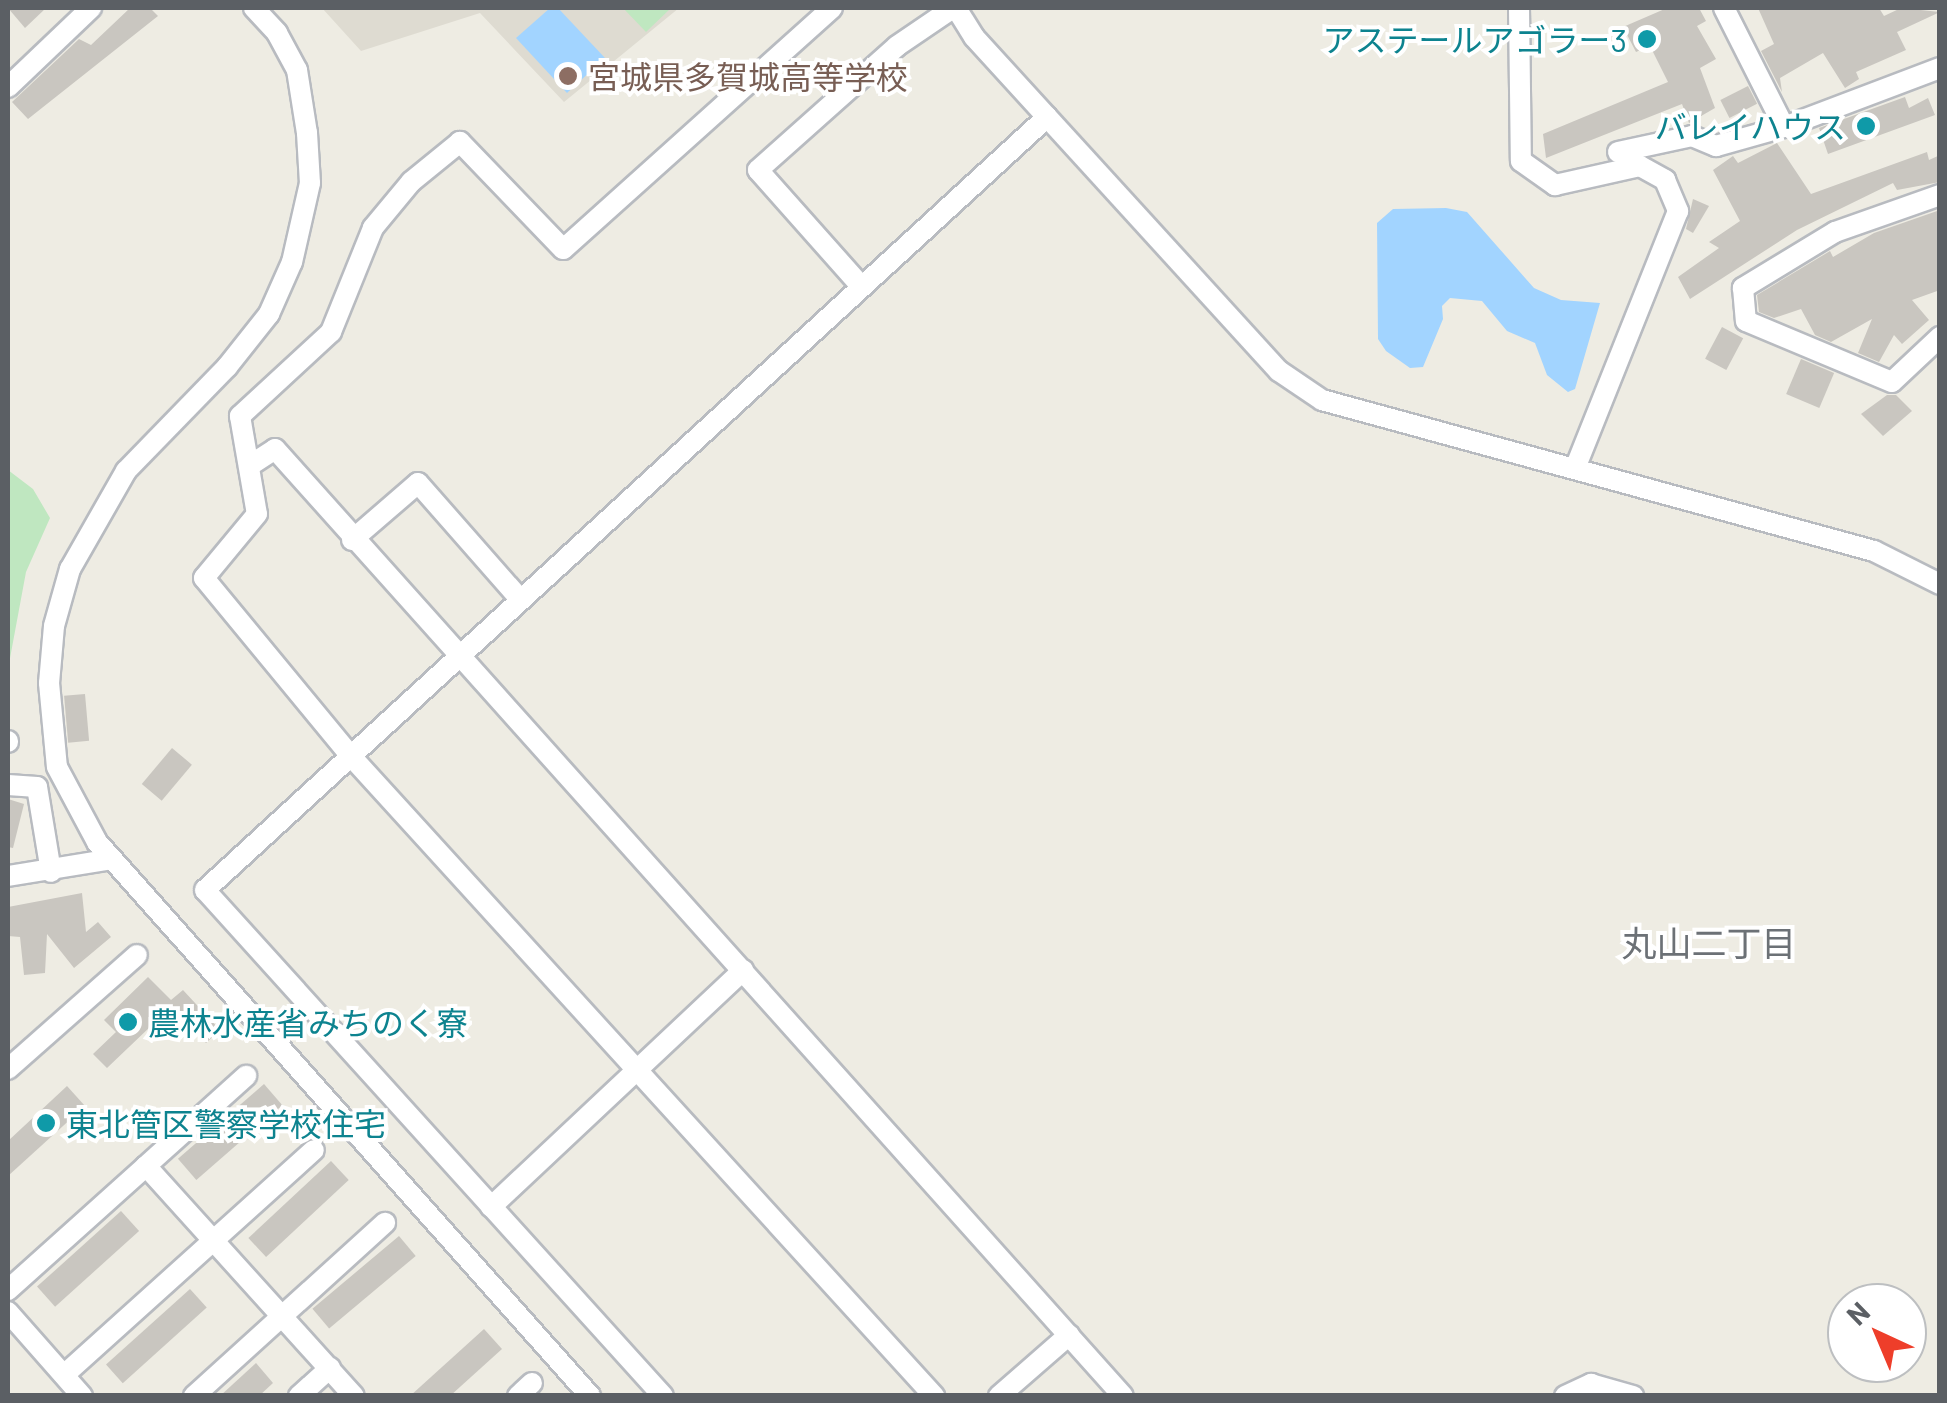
<!DOCTYPE html>
<meta charset="utf-8">
<style>
body{margin:0}
#map{position:relative;width:1947px;height:1403px;overflow:hidden;background:#eeece3;font-family:Barlow,"Noto Sans JP",sans-serif}
div>[style]{position:absolute}
.education>*{inset:0;background:#dedbd1}
.green>*{inset:0;background:#bfe7c0}
.water>*{inset:0;background:#a2d4ff}
.building>*{inset:0;background:#c9c6c0;transform-origin:0 0}
.roads{filter:drop-shadow(2px 0 #b8bbc0) drop-shadow(-2px 0 #b8bbc0) drop-shadow(0 2px #b8bbc0) drop-shadow(0 -2px #b8bbc0)}
.minor>*{height:20px;margin:-10px;padding:0 10px;transform-origin:10px;border-radius:10px;background:#fff}
.dots>*{width:28px;height:28px;translate:-50% -50%;box-sizing:border-box;border:5px solid #fff;border-radius:50%}
span{translate:-50% -50%;white-space:nowrap;text-align:center;line-height:1.15;-webkit-text-stroke:8px #fff;paint-order:stroke}
.culture-label{font-size:32px;color:#0d838f}
.right{translate:-100% -50%;text-align:right}
.left{translate:0 -50%;text-align:left}
.education-label{font-size:32px;color:#785e54}
.neighbourhood-label{font-size:35px;color:#6c7176}
.frame{position:absolute;inset:0;border:10px solid #5b5f64;pointer-events:none}
.north{position:absolute;left:1827px;top:1283px;width:100px;height:100px;box-sizing:border-box;background:#fff;border:2px solid #bdbfc1;border-radius:50%;rotate:316deg;font-size:28px;font-weight:700;line-height:40px;text-align:center;color:#5b5f64}
.north::after{content:'';display:block;margin:auto;width:35px;height:45px;background:#ee3e2a;clip-path:polygon(50% 0,100% 100%,50% 72%,0 100%)}
</style>
<div id="map">
<div class="education">
<i style="clip-path:polygon(322px 8px,679px 8px,564px 102px,480px 13px,361px 51px)"></i>
</div>
<div class="green">
<i style="clip-path:polygon(623px 8px,671px 8px,646px 32px)"></i>
<i style="clip-path:polygon(8px 470px,33px 489px,50px 518px,26px 572px,8px 669px)"></i>
</div>
<div class="water">
<i style="clip-path:polygon(550px 8px,558px 8px,605px 58px,567px 93px,516px 38px)"></i>
<i style="clip-path:polygon(1446px 208px,1467px 212px,1534px 288px,1561px 300px,1600px 303px,1575px 389px,1568px 392px,1547px 375px,1535px 343px,1507px 331px,1482px 301px,1450px 298px,1442px 306px,1443px 319px,1423px 367px,1410px 368px,1386px 351px,1378px 339px,1377px 223px,1393px 209px)"></i>
</div>
<div class="building">
<i style="clip-path:polygon(8px 8px,46px 8px,25px 28px)"></i>
<i style="clip-path:polygon(130px 8px,150px 8px,158px 16px,28px 119px,12px 102px,79px 39px,91px 45px)"></i>
<i style="clip-path:polygon(1667px 8px,1699px 8px,1706px 21px,1697px 26px,1716px 59px,1700px 68px,1715px 108px,1689px 123px,1682px 104px,1546px 158px,1543px 134px,1668px 82px,1650px 46px,1636px 52px,1623px 27px)"></i>
<i style="clip-path:polygon(1758px 8px,1879px 8px,1884px 16px,1901px 8px,1940px 12px,1897px 32px,1906px 50px,1856px 72px,1859px 79px,1845px 88px,1823px 53px,1780px 78px,1782px 92px,1761px 51px,1774px 44px)"></i>
<i style="left:1748px;top:86px;width:20px;height:31px;rotate:63deg"></i>
<i style="clip-path:polygon(1905px 97px,1909px 108px,1928px 98px,1935px 115px,1828px 154px,1819px 128px)"></i>
<i style="clip-path:polygon(1777px 143px,1811px 194px,1927px 152px,1929px 160px,1940px 155px,1940px 182px,1897px 190px,1893px 183px,1797px 230px,1690px 299px,1678px 277px,1719px 248px,1709px 242px,1740px 221px,1713px 170px,1733px 156px,1738px 163px)"></i>
<i style="clip-path:polygon(1693px 199px,1709px 206px,1693px 233px,1686px 229px)"></i>
<i style="clip-path:polygon(1940px 210px,1940px 290px,1912px 300px,1929px 320px,1902px 344px,1894px 335px,1879px 362px,1858px 353px,1872px 319px,1831px 342px,1815px 335px,1801px 309px,1774px 318px,1759px 312px,1757px 295px,1830px 251px,1833px 257px,1874px 233px)"></i>
<i style="left:1722px;top:327px;width:24px;height:36px;rotate:28deg"></i>
<i style="left:1801px;top:359px;width:36px;height:38px;rotate:23deg"></i>
<i style="clip-path:polygon(1887px 395px,1896px 395px,1912px 411px,1883px 436px,1861px 414px)"></i>
<i style="left:85px;top:694px;width:47px;height:21px;rotate:85deg"></i>
<i style="left:172px;top:748px;width:26px;height:47px;rotate:40deg"></i>
<i style="clip-path:polygon(8px 799px,24px 804px,13px 848px,8px 847px)"></i>
<i style="clip-path:polygon(82px 893px,86px 932px,98px 922px,111px 937px,74px 968px,47px 934px,45px 973px,24px 975px,20px 937px,8px 936px,8px 907px)"></i>
<i style="clip-path:polygon(148px 977px,171px 1000px,183px 990px,220px 1030px,206px 1043px,172px 1006px,107px 1068px,93px 1054px,116px 1032px,104px 1020px)"></i>
<i style="left:264px;top:1084px;width:28px;height:114px;rotate:49deg"></i>
<i style="clip-path:polygon(67px 1086px,85px 1106px,8px 1176px,8px 1141px)"></i>
<i style="left:331px;top:1161px;width:26px;height:113px;rotate:47deg"></i>
<i style="left:121px;top:1211px;width:27px;height:113px;rotate:48deg"></i>
<i style="left:399px;top:1236px;width:26px;height:113px;rotate:50deg"></i>
<i style="left:190px;top:1289px;width:25px;height:113px;rotate:48deg"></i>
<i style="clip-path:polygon(484px 1329px,502px 1349px,450px 1396px,410px 1396px)"></i>
<i style="clip-path:polygon(256px 1363px,273px 1383px,259px 1396px,220px 1396px)"></i>
</div>
<div class="roads">
<div class="minor">
<i style="left:254px;top:8px;width:34px;rotate:47deg"></i>
<i style="left:277px;top:33px;width:42px;rotate:61.6deg"></i>
<i style="left:297px;top:70px;width:64px;rotate:81deg"></i>
<i style="left:307px;top:133px;width:50px;rotate:86.6deg"></i>
<i style="left:310px;top:183px;width:81px;rotate:102.8deg"></i>
<i style="left:292px;top:262px;width:57px;rotate:113.9deg"></i>
<i style="left:269px;top:314px;width:68px;rotate:128.4deg"></i>
<i style="left:227px;top:367px;width:145px;rotate:134.2deg"></i>
<i style="left:126px;top:471px;width:113px;rotate:119.7deg"></i>
<i style="left:70px;top:569px;width:59px;rotate:105.7deg"></i>
<i style="left:54px;top:626px;width:57px;rotate:95deg"></i>
<i style="left:49px;top:683px;width:84px;rotate:84.6deg"></i>
<i style="left:57px;top:767px;width:85px;rotate:61.9deg"></i>
<i style="left:97px;top:842px;width:742px;rotate:48.33deg"></i>
<i style="left:832px;top:8px;width:361px;rotate:138.1deg"></i>
<i style="left:563px;top:249px;width:149px;rotate:-133.9deg"></i>
<i style="left:460px;top:142px;width:63px;rotate:140.8deg"></i>
<i style="left:411px;top:182px;width:60px;rotate:129.6deg"></i>
<i style="left:373px;top:228px;width:112px;rotate:112deg"></i>
<i style="left:331px;top:332px;width:124px;rotate:137.3deg"></i>
<i style="left:240px;top:416px;width:99px;rotate:80.2deg"></i>
<i style="left:257px;top:514px;width:83px;rotate:129.6deg"></i>
<i style="left:204px;top:578px;width:228px;rotate:50.5deg"></i>
<i style="left:349px;top:754px;width:869px;rotate:47.66deg"></i>
<i style="left:956px;top:8px;width:34px;rotate:58deg"></i>
<i style="left:974px;top:37px;width:108px;rotate:47.6deg"></i>
<i style="left:1519px;top:8px;width:153px;rotate:89.3deg"></i>
<i style="left:1521px;top:161px;width:42px;rotate:35.2deg"></i>
<i style="left:1555px;top:185px;width:87px;rotate:-12.6deg"></i>
<i style="left:1640px;top:166px;width:29px;rotate:29deg"></i>
<i style="left:1665px;top:180px;width:34px;rotate:67deg"></i>
<i style="left:1678px;top:211px;width:275px;rotate:111.8deg"></i>
<i style="left:1724px;top:8px;width:133px;rotate:63.2deg"></i>
<i style="left:1784px;top:127px;width:167px;rotate:-20.7deg"></i>
<i style="left:8px;top:87px;width:115px;rotate:-43.6deg"></i>
<i style="left:1618px;top:152px;width:76px;rotate:-12.2deg"></i>
<i style="left:1692px;top:136px;width:26px;rotate:23deg"></i>
<i style="left:1716px;top:146px;width:71px;rotate:-15.6deg"></i>
<i style="left:1940px;top:195px;width:111px;rotate:160.6deg"></i>
<i style="left:1835px;top:232px;width:108px;rotate:148.7deg"></i>
<i style="left:1743px;top:288px;width:33px;rotate:85deg"></i>
<i style="left:1746px;top:321px;width:158px;rotate:22.7deg"></i>
<i style="left:1892px;top:382px;width:66px;rotate:-43.2deg"></i>
<i style="left:861px;top:286px;width:155px;rotate:-131.6deg"></i>
<i style="left:758px;top:170px;width:186px;rotate:-41.7deg"></i>
<i style="left:897px;top:46px;width:68px;rotate:-34.2deg"></i>
<i style="left:249px;top:466px;width:31px;rotate:-33deg"></i>
<i style="left:275px;top:449px;width:1271px;rotate:48.16deg"></i>
<i style="left:352px;top:540px;width:87px;rotate:-40.8deg"></i>
<i style="left:418px;top:483px;width:152px;rotate:48.7deg"></i>
<i style="left:8px;top:742px;width:1px;rotate:-90deg"></i>
<i style="left:8px;top:785px;width:29px;rotate:4deg"></i>
<i style="left:37px;top:787px;width:86px;rotate:80.6deg"></i>
<i style="left:8px;top:876px;width:105px;rotate:-9.3deg"></i>
<i style="left:8px;top:1069px;width:172px;rotate:-41.5deg"></i>
<i style="left:146px;top:1166px;width:135px;rotate:-42deg"></i>
<i style="left:491px;top:1207px;width:346px;rotate:-43.2deg"></i>
<i style="left:8px;top:1290px;width:186px;rotate:-41.9deg"></i>
<i style="left:146px;top:1166px;width:310px;rotate:47.9deg"></i>
<i style="left:8px;top:1312px;width:112px;rotate:48.6deg"></i>
<i style="left:64px;top:1375px;width:336px;rotate:-42deg"></i>
<i style="left:194px;top:1396px;width:258px;rotate:-42.2deg"></i>
<i style="left:299px;top:1396px;width:42px;rotate:-42.1deg"></i>
<i style="left:518px;top:1396px;width:19px;rotate:-43deg"></i>
<i style="left:663px;top:1396px;width:682px;rotate:-132.15deg"></i>
<i style="left:205px;top:890px;width:1143px;rotate:-42.55deg"></i>
<i style="left:1047px;top:117px;width:344px;rotate:47.6deg"></i>
<i style="left:1279px;top:371px;width:52px;rotate:34deg"></i>
<i style="left:1322px;top:400px;width:572px;rotate:15.3deg"></i>
<i style="left:1874px;top:551px;width:74px;rotate:26.6deg"></i>
<i style="left:999px;top:1396px;width:93px;rotate:-41.1deg"></i>
<i style="left:1565px;top:1396px;width:29px;rotate:-25deg"></i>
<i style="left:1591px;top:1384px;width:44px;rotate:15.9deg"></i>
</div>
</div>
<div class="dots">
<i style="left:1647px;top:39px;background:#0f9aa8"></i>
<i style="left:568px;top:76px;background:#8d6e63"></i>
<i style="left:1866px;top:126px;background:#0f9aa8"></i>
<i style="left:128px;top:1022px;background:#0f9aa8"></i>
<i style="left:46px;top:1123px;background:#0f9aa8"></i>
</div>
<div class="culture-label">
<span class="right" style="left:1627px;top:39px">アステールアゴラー3</span>
<span class="right" style="left:1846px;top:126px">バレイハウス</span>
<span class="left" style="left:148px;top:1022px">農林水産省みちのく寮</span>
<span class="left" style="left:66px;top:1123px">東北管区警察学校住宅</span>
</div>
<div class="education-label">
<span class="left" style="left:588px;top:76px">宮城県多賀城高等学校</span>
</div>
<div class="neighbourhood-label">
<span style="left:1709px;top:942px">丸山二丁目</span>
</div>
<div class="frame"></div>
<div class="north">N</div>
</div>
